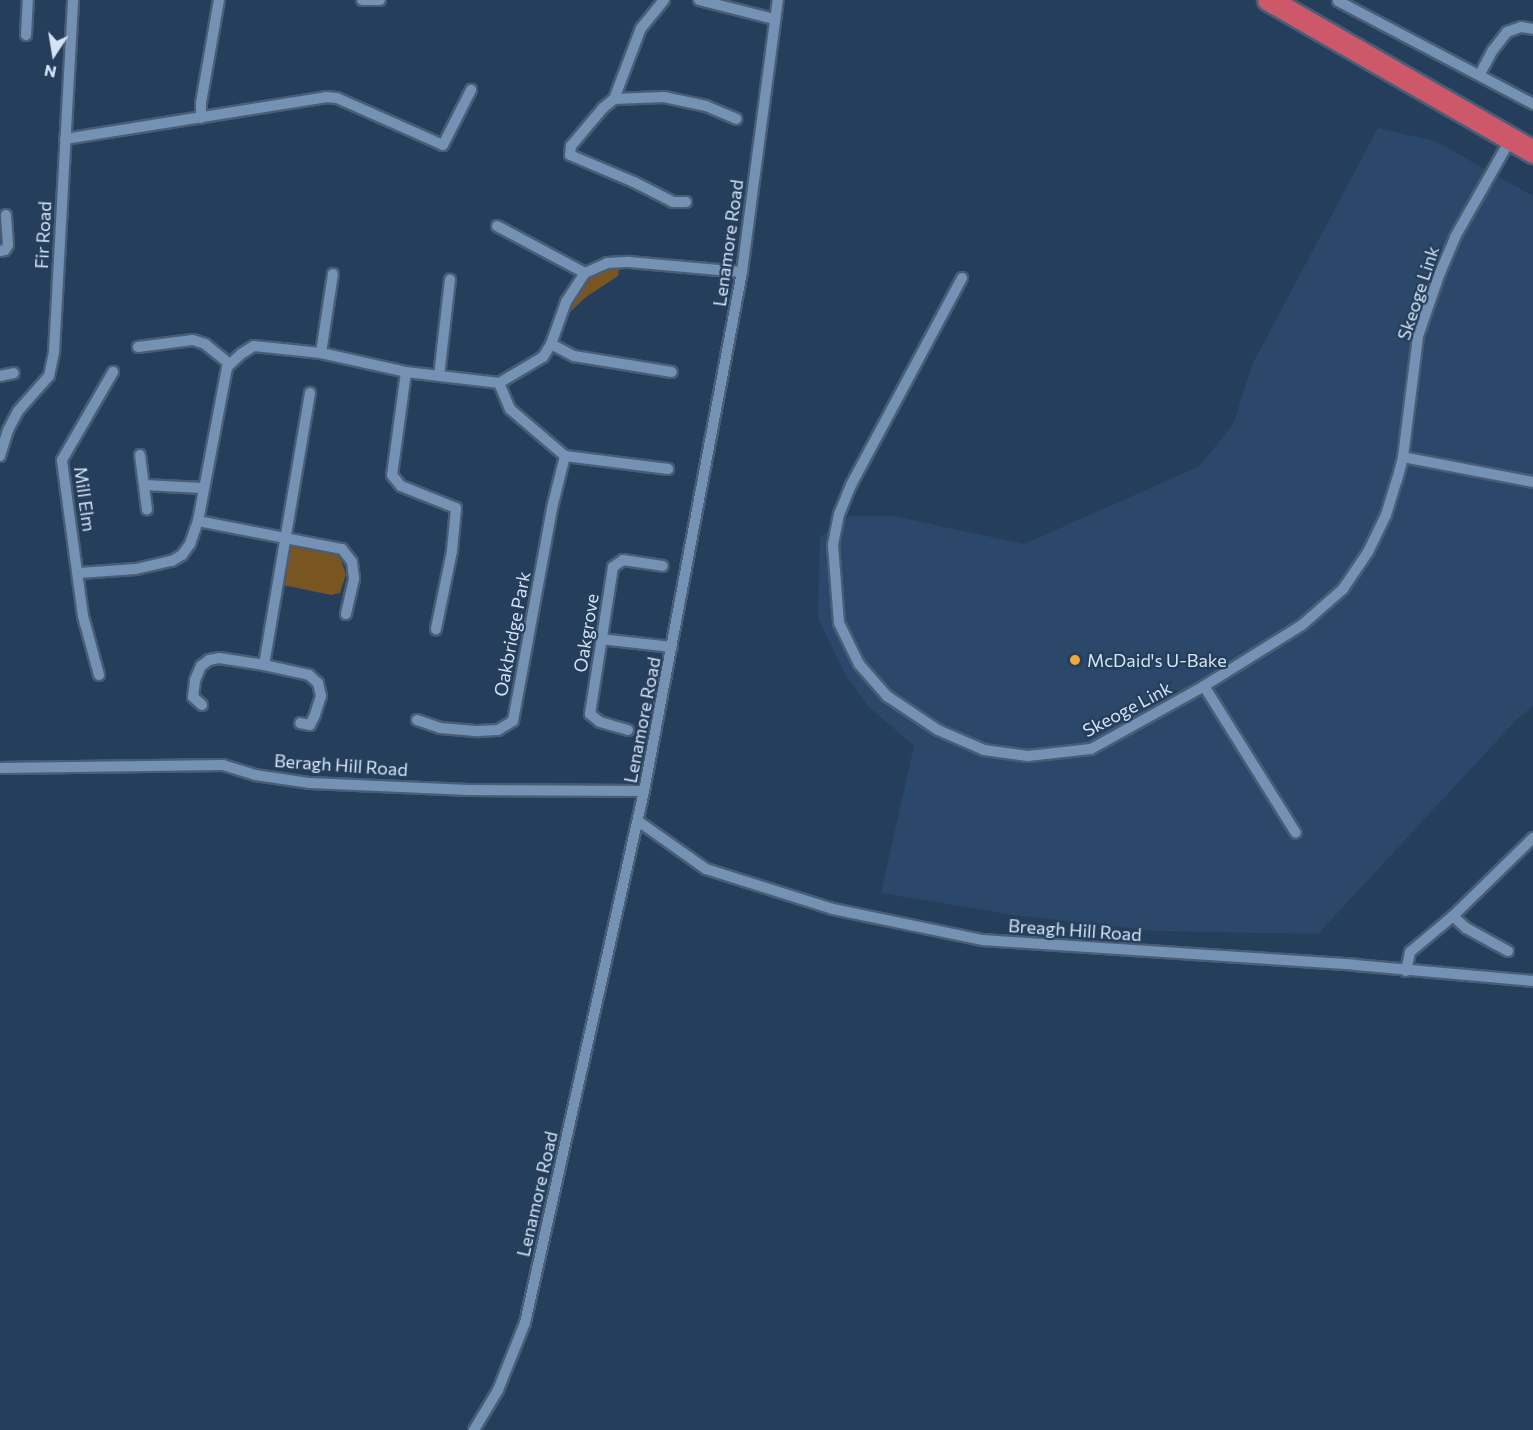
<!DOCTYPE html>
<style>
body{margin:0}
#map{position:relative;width:1533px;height:1430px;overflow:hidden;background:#253e5b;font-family:Commissioner,sans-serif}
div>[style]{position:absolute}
.built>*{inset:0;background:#2b486b}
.green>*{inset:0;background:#795521}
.roads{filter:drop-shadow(2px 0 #485d76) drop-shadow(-2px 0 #485d76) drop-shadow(0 2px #485d76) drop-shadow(0 -2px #485d76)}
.minor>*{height:10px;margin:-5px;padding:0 5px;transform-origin:5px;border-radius:5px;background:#7591b3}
.highway>*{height:22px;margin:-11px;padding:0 11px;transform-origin:11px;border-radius:11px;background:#cc5869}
.dots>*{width:16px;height:16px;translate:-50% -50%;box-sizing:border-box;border:3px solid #253e5b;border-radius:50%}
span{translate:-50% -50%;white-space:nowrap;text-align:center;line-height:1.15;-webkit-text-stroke:4.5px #253e5b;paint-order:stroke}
.street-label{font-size:18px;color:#d4e3f5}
.poi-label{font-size:18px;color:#d4e3f5}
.left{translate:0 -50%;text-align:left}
.north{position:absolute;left:24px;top:24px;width:60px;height:60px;-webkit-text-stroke:4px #253e5b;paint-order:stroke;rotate:192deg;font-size:16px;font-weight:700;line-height:24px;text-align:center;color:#d4e3f5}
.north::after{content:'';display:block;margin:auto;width:21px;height:27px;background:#d4e3f5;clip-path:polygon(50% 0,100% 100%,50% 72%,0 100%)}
</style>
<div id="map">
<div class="built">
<i style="clip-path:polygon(1378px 128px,1435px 141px,1533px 196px,1533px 706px,1517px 719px,1318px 934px,1156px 931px,1020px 916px,881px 893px,914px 746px,868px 706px,845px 674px,818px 618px,820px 537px,850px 516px,893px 516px,1024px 544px,1198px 467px,1233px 425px,1253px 363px)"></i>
</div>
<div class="green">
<i style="clip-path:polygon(619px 268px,618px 276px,586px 297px,569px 313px,574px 297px,586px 280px,607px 269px)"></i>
<i style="clip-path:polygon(298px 546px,332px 552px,340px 558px,346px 574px,340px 593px,331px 595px,283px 585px,288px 553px,292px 547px)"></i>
</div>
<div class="roads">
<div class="minor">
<i style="left:362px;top:0;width:18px"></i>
<i style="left:664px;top:0;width:36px;rotate:129deg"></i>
<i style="left:641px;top:28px;width:76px;rotate:110.8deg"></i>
<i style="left:614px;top:99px;width:14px;rotate:141deg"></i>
<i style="left:603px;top:108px;width:50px;rotate:130.1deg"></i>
<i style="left:571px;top:146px;width:9px;rotate:96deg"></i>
<i style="left:570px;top:155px;width:69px;rotate:22.9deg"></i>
<i style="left:634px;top:182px;width:44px;rotate:27.1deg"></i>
<i style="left:673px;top:202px;width:13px"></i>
<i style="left:699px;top:0;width:77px;rotate:14.2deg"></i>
<i style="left:1338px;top:1px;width:221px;rotate:27.8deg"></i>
<i style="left:26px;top:35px;width:35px;rotate:-87deg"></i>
<i style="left:1480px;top:74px;width:27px;rotate:-62deg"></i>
<i style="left:1493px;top:50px;width:23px;rotate:-52deg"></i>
<i style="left:1507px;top:32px;width:15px;rotate:-20deg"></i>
<i style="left:1521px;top:27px;width:12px;rotate:9deg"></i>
<i style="left:614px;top:99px;width:50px;rotate:-2.3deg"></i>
<i style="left:664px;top:97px;width:43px;rotate:12.1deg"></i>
<i style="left:706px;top:106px;width:33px;rotate:23deg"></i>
<i style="left:201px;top:118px;width:15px;rotate:-90deg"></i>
<i style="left:201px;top:103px;width:105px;rotate:-80.1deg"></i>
<i style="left:65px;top:139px;width:264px;rotate:-9.1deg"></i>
<i style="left:326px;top:97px;width:11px;rotate:5deg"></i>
<i style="left:337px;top:98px;width:116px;rotate:23.9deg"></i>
<i style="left:443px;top:145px;width:62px;rotate:-63deg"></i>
<i style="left:497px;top:226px;width:100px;rotate:28.1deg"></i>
<i style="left:0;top:251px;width:5px;rotate:-11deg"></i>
<i style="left:5px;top:250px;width:6px;rotate:-59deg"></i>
<i style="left:8px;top:245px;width:30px;rotate:-94deg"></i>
<i style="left:962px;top:278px;width:235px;rotate:118.2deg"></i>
<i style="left:851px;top:485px;width:31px;rotate:112deg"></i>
<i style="left:839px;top:514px;width:32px;rotate:101deg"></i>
<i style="left:833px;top:545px;width:78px;rotate:85.6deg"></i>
<i style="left:839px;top:623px;width:46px;rotate:64deg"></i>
<i style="left:859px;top:664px;width:43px;rotate:48.8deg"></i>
<i style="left:887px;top:696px;width:61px;rotate:33.7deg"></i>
<i style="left:938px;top:730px;width:50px;rotate:23.5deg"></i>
<i style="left:984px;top:750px;width:44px;rotate:7.8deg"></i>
<i style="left:1028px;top:756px;width:63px;rotate:-6.3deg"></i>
<i style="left:1091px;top:749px;width:129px;rotate:-29.1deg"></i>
<i style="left:1204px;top:686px;width:115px;rotate:-31.9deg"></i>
<i style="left:1302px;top:625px;width:55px;rotate:-41.3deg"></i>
<i style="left:1343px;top:589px;width:45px;rotate:-56deg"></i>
<i style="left:1368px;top:552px;width:41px;rotate:-64.1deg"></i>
<i style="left:1386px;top:515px;width:37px;rotate:-73deg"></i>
<i style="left:1397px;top:480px;width:24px;rotate:-75deg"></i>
<i style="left:1403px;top:457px;width:122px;rotate:-82.9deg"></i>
<i style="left:1418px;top:336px;width:67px;rotate:-70.8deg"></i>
<i style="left:1440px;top:273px;width:39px;rotate:-67deg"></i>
<i style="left:1455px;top:237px;width:112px;rotate:-60.4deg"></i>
<i style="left:551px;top:344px;width:26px;rotate:28deg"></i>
<i style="left:574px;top:356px;width:99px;rotate:9.3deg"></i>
<i style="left:138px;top:347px;width:55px;rotate:-7.3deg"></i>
<i style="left:193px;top:340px;width:13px;rotate:18deg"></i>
<i style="left:205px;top:344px;width:32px;rotate:39deg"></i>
<i style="left:321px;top:353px;width:80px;rotate:-81.4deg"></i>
<i style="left:406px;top:372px;width:104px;rotate:97.7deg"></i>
<i style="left:392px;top:475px;width:14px;rotate:51deg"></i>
<i style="left:401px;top:486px;width:59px;rotate:21.8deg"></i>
<i style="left:456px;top:508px;width:43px;rotate:95.3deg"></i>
<i style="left:452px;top:551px;width:80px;rotate:101.6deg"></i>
<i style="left:0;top:376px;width:14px;rotate:-12deg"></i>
<i style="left:439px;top:376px;width:97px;rotate:-83.5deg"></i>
<i style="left:140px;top:455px;width:55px;rotate:82.7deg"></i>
<i style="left:0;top:456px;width:27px;rotate:-73deg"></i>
<i style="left:8px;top:430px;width:21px;rotate:-62deg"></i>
<i style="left:18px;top:411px;width:47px;rotate:-48.5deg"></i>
<i style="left:49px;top:376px;width:25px;rotate:-78deg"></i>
<i style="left:54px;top:352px;width:353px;rotate:-86.9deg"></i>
<i style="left:565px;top:456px;width:104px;rotate:7.2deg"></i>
<i style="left:1403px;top:457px;width:132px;rotate:10.9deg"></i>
<i style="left:144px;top:485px;width:58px;rotate:3deg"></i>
<i style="left:198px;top:521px;width:147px;rotate:11deg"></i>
<i style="left:342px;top:549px;width:16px;rotate:52deg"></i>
<i style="left:352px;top:562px;width:17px;rotate:83deg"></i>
<i style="left:354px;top:579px;width:36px;rotate:103deg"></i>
<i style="left:79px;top:573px;width:57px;rotate:-4deg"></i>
<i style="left:136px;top:569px;width:37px;rotate:-13deg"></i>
<i style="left:172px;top:561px;width:12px;rotate:-31deg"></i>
<i style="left:182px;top:555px;width:14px;rotate:-54deg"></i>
<i style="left:190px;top:544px;width:24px;rotate:-71deg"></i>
<i style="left:198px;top:521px;width:157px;rotate:-79.3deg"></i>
<i style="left:227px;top:367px;width:19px;rotate:-43deg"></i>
<i style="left:241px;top:354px;width:15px;rotate:-32deg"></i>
<i style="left:254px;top:346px;width:67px;rotate:6deg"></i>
<i style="left:321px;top:353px;width:87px;rotate:12.6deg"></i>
<i style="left:406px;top:372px;width:94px;rotate:6.7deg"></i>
<i style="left:499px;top:383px;width:51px;rotate:-30.6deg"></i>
<i style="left:543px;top:357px;width:15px;rotate:-58deg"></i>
<i style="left:551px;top:344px;width:45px;rotate:-70.3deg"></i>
<i style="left:566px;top:302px;width:35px;rotate:-57deg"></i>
<i style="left:585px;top:273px;width:24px;rotate:-24deg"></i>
<i style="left:607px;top:263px;width:22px;rotate:-3deg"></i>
<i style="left:629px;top:262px;width:113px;rotate:5.1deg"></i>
<i style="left:601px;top:639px;width:71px;rotate:6.4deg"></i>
<i style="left:264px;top:665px;width:276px;rotate:-80.4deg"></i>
<i style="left:99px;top:675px;width:61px;rotate:-105.2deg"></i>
<i style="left:83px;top:616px;width:157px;rotate:-97.7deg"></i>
<i style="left:62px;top:460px;width:102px;rotate:-59.9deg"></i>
<i style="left:1204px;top:686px;width:173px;rotate:58deg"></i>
<i style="left:202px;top:705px;width:12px;rotate:-138deg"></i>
<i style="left:193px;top:697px;width:17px;rotate:-83deg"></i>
<i style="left:195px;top:680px;width:15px;rotate:-67deg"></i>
<i style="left:201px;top:666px;width:10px;rotate:-37deg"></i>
<i style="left:209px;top:660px;width:10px;rotate:-11deg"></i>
<i style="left:219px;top:658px;width:46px;rotate:8.8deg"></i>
<i style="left:264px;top:665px;width:46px;rotate:12.5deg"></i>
<i style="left:309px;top:675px;width:12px;rotate:42deg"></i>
<i style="left:318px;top:683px;width:13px;rotate:77deg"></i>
<i style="left:321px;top:696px;width:20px;rotate:108deg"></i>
<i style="left:315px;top:715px;width:11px;rotate:117deg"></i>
<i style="left:310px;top:725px;width:10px;rotate:-169deg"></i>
<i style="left:417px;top:720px;width:24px;rotate:19deg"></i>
<i style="left:440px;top:728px;width:38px;rotate:5deg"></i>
<i style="left:478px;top:731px;width:20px;rotate:-3deg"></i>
<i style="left:498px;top:730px;width:17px;rotate:-31deg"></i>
<i style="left:513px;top:721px;width:217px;rotate:-79.6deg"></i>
<i style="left:552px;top:508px;width:54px;rotate:-76deg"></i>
<i style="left:565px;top:456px;width:72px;rotate:-139.5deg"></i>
<i style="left:510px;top:409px;width:28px;rotate:-113deg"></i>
<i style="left:628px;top:730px;width:29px;rotate:-164deg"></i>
<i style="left:600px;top:722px;width:13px;rotate:-141deg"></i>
<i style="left:590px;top:714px;width:149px;rotate:-81.1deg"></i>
<i style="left:613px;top:567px;width:12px;rotate:-35deg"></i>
<i style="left:623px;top:560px;width:40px;rotate:8.5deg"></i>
<i style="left:0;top:768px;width:223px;rotate:-0.8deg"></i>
<i style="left:223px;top:765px;width:34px;rotate:17deg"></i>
<i style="left:255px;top:775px;width:56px;rotate:8.3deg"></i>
<i style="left:310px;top:783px;width:159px;rotate:2.5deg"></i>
<i style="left:469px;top:790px;width:175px;rotate:0.3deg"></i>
<i style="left:638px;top:821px;width:83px;rotate:35.2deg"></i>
<i style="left:706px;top:869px;width:133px;rotate:17.5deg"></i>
<i style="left:833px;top:909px;width:153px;rotate:11.7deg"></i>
<i style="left:983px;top:940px;width:373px;rotate:3.8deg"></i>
<i style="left:1355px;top:965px;width:179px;rotate:5.1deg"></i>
<i style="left:1453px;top:916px;width:18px;rotate:43deg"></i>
<i style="left:1466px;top:928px;width:48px;rotate:28.7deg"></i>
<i style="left:1406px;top:971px;width:19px;rotate:-78deg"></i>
<i style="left:1410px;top:952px;width:56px;rotate:-39.9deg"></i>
<i style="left:1453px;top:916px;width:112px;rotate:-44.3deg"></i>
<i style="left:474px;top:1430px;width:47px;rotate:-59deg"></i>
<i style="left:498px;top:1390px;width:72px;rotate:-68.1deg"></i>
<i style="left:525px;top:1323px;width:545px;rotate:-77.39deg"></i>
<i style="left:644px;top:791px;width:528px;rotate:-79.31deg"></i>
<i style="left:742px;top:272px;width:274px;rotate:-82.5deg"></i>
</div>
<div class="highway">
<i style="left:1269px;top:0;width:305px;rotate:29.9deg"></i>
</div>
</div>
<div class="dots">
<i style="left:1075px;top:660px;background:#eea83c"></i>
</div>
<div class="street-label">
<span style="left:43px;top:235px;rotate:-87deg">Fir Road</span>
<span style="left:728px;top:243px;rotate:-82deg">Lenamore Road</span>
<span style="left:1418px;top:293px;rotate:-72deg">Skeoge Link</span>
<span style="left:85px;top:499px;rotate:82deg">Mill Elm</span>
<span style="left:586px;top:633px;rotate:-81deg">Oakgrove</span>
<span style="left:512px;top:634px;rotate:-79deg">Oakbridge Park</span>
<span style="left:1127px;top:709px;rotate:-28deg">Skeoge Link</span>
<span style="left:642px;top:720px;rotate:-79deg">Lenamore Road</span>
<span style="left:341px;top:765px;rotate:4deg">Beragh Hill Road</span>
<span style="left:1075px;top:930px;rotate:4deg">Breagh Hill Road</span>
<span style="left:537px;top:1194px;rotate:-77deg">Lenamore Road</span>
</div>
<div class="poi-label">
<span class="left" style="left:1087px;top:660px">McDaid's U-Bake</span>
</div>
<div class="north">N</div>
</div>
